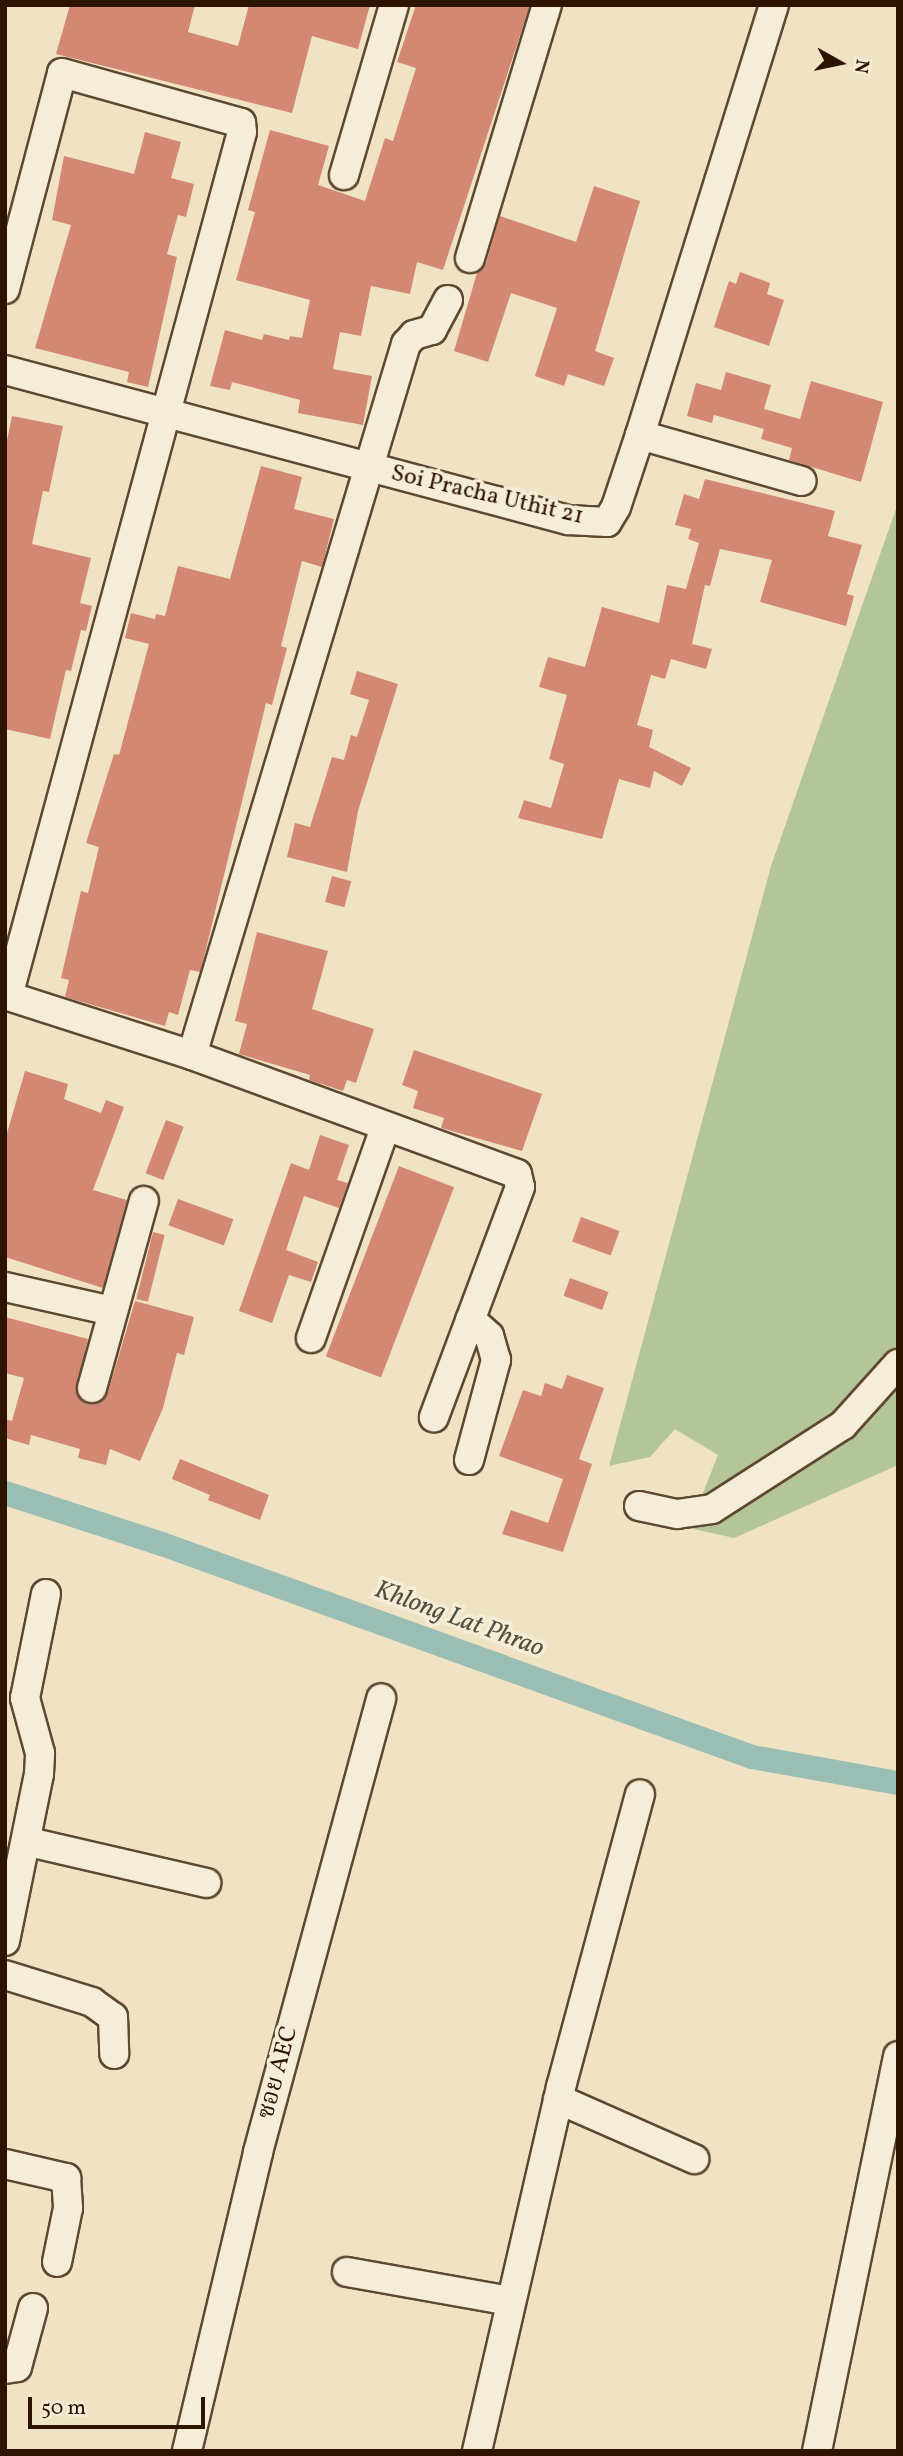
<!DOCTYPE html>
<meta charset="utf-8">
<style>
body{margin:0}
#map{position:relative;width:903px;height:2456px;overflow:hidden;background:#f0e3c3;font-family:Vollkorn,"Noto Serif Thai",serif}
div>[style]{position:absolute}
.green>*{inset:0;background:#b4c598}
.canal>*{height:24px;margin:-12px;padding:0 12px;transform-origin:12px;border-radius:12px;background:#9abeb4}
.building>*{inset:0;background:#d38873;transform-origin:0 0}
.roads{filter:drop-shadow(2px 0 #5e4831) drop-shadow(-2px 0 #5e4831) drop-shadow(0 2px #5e4831) drop-shadow(0 -2px #5e4831)}
.minor>*{height:28px;margin:-14px;padding:0 14px;transform-origin:14px;border-radius:14px;background:#f5edd8}
span{translate:-50% -50%;white-space:nowrap;text-align:center;line-height:1.15;-webkit-text-stroke:7px #f5edd8;paint-order:stroke}
.street-label{font-size:24px;color:#2d1400}
.water-label{font-size:26px;color:#53503f;font-style:italic}
.frame{position:absolute;inset:0;border:7px solid #2d1400;pointer-events:none}
.north{position:absolute;left:805px;top:28px;width:70px;height:70px;-webkit-text-stroke:5px #f5edd8;paint-order:stroke;rotate:99deg;font-size:19px;font-weight:700;line-height:28px;text-align:center;color:#2d1400}
.north::after{content:'';display:block;margin:auto;width:24px;height:32px;background:#2d1400;clip-path:polygon(50% 0,100% 100%,50% 72%,0 100%)}
.scale{position:absolute;left:28px;top:2397px;width:177px;height:32px;box-sizing:border-box;border:4px solid #2d1400;border-top:0;padding-left:9px;font-size:21px;line-height:24px;white-space:nowrap;color:#2d1400;-webkit-text-stroke:5px #f5edd8;paint-order:stroke}
</style>
<div id="map">
<div class="green">
<i style="clip-path:polygon(898px 503px,898px 1465px,734px 1538px,689px 1528px,718px 1455px,675px 1429px,650px 1457px,609px 1466px,771px 866px)"></i>
</div>
<div class="canal">
<i style="left:5px;top:1493px;width:165px;rotate:18deg"></i>
<i style="left:162px;top:1544px;width:627px;rotate:19.85deg"></i>
<i style="left:752px;top:1757px;width:148px;rotate:10.1deg"></i>
</div>
<div class="building">
<i style="clip-path:polygon(70px 5px,195px 5px,188px 32px,238px 46px,249px 5px,370px 5px,358px 49px,312px 36px,292px 113px,56px 54px)"></i>
<i style="clip-path:polygon(416px 5px,530px 5px,443px 270px,417px 262px,410px 294px,371px 286px,361px 336px,340px 332px,333px 369px,372px 376px,363px 425px,298px 413px,300px 400px,232px 382px,230px 390px,210px 386px,225px 330px,262px 340px,264px 334px,289px 340px,290px 336px,302px 338px,310px 300px,236px 280px,255px 212px,248px 210px,270px 130px,329px 146px,318px 185px,365px 201px,385px 138px,393px 141px,416px 68px,397px 62px)"></i>
<i style="clip-path:polygon(145px 132px,181px 142px,171px 178px,194px 184px,186px 217px,178px 215px,167px 254px,177px 257px,148px 387px,127px 382px,129px 372px,35px 348px,71px 225px,52px 220px,64px 156px,134px 174px)"></i>
<i style="clip-path:polygon(594px 186px,640px 201px,595px 351px,614px 358px,604px 386px,568px 374px,564px 386px,535px 376px,557px 308px,511px 293px,488px 362px,454px 351px,477px 273px,486px 263px,500px 216px,576px 242px)"></i>
<i style="clip-path:polygon(740px 272px,770px 283px,767px 294px,784px 300px,769px 346px,714px 327px,729px 281px,736px 284px)"></i>
<i style="clip-path:polygon(726px 372px,771px 385px,764px 409px,800px 419px,811px 381px,883px 402px,861px 482px,789px 460px,792px 448px,761px 439px,764px 429px,714px 415px,712px 423px,687px 416px,696px 383px,721px 390px)"></i>
<i style="clip-path:polygon(12px 416px,63px 426px,49px 492px,43px 491px,32px 544px,91px 558px,80px 603px,92px 606px,86px 631px,81px 630px,71px 671px,66px 670px,50px 739px,5px 729px,5px 450px)"></i>
<i style="clip-path:polygon(261px 466px,302px 477px,294px 509px,334px 519px,322px 567px,302px 561px,281px 646px,287px 648px,272px 705px,266px 703px,205px 953px,200px 972px,190px 970px,178px 1015px,169px 1012px,165px 1026px,65px 997px,69px 980px,61px 978px,81px 891px,88px 893px,99px 847px,86px 843px,114px 754px,119px 755px,149px 644px,125px 638px,131px 613px,155px 619px,156px 614px,165px 616px,178px 566px,230px 579px)"></i>
<i style="clip-path:polygon(705px 479px,835px 511px,828px 536px,862px 545px,847px 594px,854px 596px,846px 626px,760px 602px,772px 560px,720px 549px,710px 586px,705px 585px,692px 644px,712px 649px,706px 669px,671px 659px,665px 679px,651px 675px,637px 725px,653px 730px,649px 747px,691px 768px,682px 786px,654px 771px,650px 788px,619px 779px,602px 839px,518px 818px,524px 800px,551px 808px,564px 764px,549px 759px,567px 695px,539px 687px,548px 657px,585px 667px,602px 607px,659px 623px,667px 585px,686px 589px,699px 543px,688px 539px,691px 529px,675px 525px,684px 494px,699px 499px)"></i>
<i style="clip-path:polygon(357px 671px,398px 684px,358px 811px,347px 872px,287px 857px,295px 823px,310px 827px,332px 757px,344px 760px,351px 735px,357px 737px,369px 700px,350px 694px)"></i>
<i style="left:332px;top:876px;width:20px;height:27px;rotate:15deg"></i>
<i style="clip-path:polygon(257px 932px,328px 951px,312px 1009px,374px 1029px,356px 1083px,347px 1080px,343px 1091px,309px 1080px,310px 1075px,239px 1054px,247px 1024px,235px 1021px)"></i>
<i style="clip-path:polygon(414px 1050px,542px 1094px,522px 1151px,441px 1128px,444px 1118px,413px 1108px,418px 1091px,402px 1085px)"></i>
<i style="clip-path:polygon(25px 1071px,68px 1084px,64px 1099px,101px 1113px,106px 1100px,124px 1107px,93px 1190px,127px 1200px,103px 1288px,5px 1257px,5px 1140px)"></i>
<i style="left:166px;top:1120px;width:19px;height:57px;rotate:21deg"></i>
<i style="clip-path:polygon(320px 1135px,349px 1145px,337px 1180px,348px 1183px,339px 1208px,304px 1196px,286px 1250px,318px 1262px,311px 1282px,289px 1275px,272px 1323px,239px 1311px,291px 1163px,309px 1170px)"></i>
<i style="left:399px;top:1166px;width:59px;height:204px;rotate:21deg"></i>
<i style="left:178px;top:1199px;width:59px;height:28px;rotate:20deg"></i>
<i style="left:581px;top:1217px;width:41px;height:26px;rotate:20deg"></i>
<i style="left:153px;top:1232px;width:12px;height:69px;rotate:14deg"></i>
<i style="left:570px;top:1278px;width:41px;height:19px;rotate:20deg"></i>
<i style="clip-path:polygon(135px 1301px,194px 1317px,184px 1355px,177px 1353px,163px 1408px,140px 1461px,110px 1449px,106px 1465px,78px 1458px,80px 1449px,31px 1435px,29px 1445px,5px 1438px,5px 1419px,12px 1421px,24px 1378px,5px 1373px,5px 1317px,88px 1339px,76px 1391px,81px 1400px,95px 1404px,108px 1392px)"></i>
<i style="clip-path:polygon(567px 1375px,604px 1388px,579px 1459px,592px 1464px,563px 1552px,502px 1534px,511px 1510px,548px 1523px,563px 1479px,499px 1456px,523px 1390px,541px 1396px,545px 1383px,562px 1389px)"></i>
<i style="clip-path:polygon(180px 1459px,269px 1495px,260px 1520px,208px 1500px,210px 1495px,172px 1479px)"></i>
</div>
<div class="roads">
<div class="minor">
<i style="left:344px;top:175px;width:177px;rotate:-73.6deg"></i>
<i style="left:470px;top:258px;width:264px;rotate:-73.1deg"></i>
<i style="left:5px;top:289px;width:223px;rotate:-75.2deg"></i>
<i style="left:62px;top:73px;width:186px;rotate:15.6deg"></i>
<i style="left:241px;top:123px;width:9px;rotate:84deg"></i>
<i style="left:242px;top:132px;width:895px;rotate:105.15deg"></i>
<i style="left:8px;top:996px;width:193px;rotate:17.8deg"></i>
<i style="left:192px;top:1055px;width:346px;rotate:20.1deg"></i>
<i style="left:517px;top:1174px;width:13px;rotate:77deg"></i>
<i style="left:520px;top:1187px;width:246px;rotate:110.5deg"></i>
<i style="left:5px;top:370px;width:583px;rotate:14.92deg"></i>
<i style="left:568px;top:520px;width:39px;rotate:3deg"></i>
<i style="left:607px;top:522px;width:17px;rotate:-59deg"></i>
<i style="left:616px;top:507px;width:76px;rotate:-71.6deg"></i>
<i style="left:640px;top:435px;width:450px;rotate:-72.7deg"></i>
<i style="left:640px;top:435px;width:168px;rotate:15.9deg"></i>
<i style="left:192px;top:1055px;width:743px;rotate:-73.25deg"></i>
<i style="left:406px;top:344px;width:12px;rotate:-48deg"></i>
<i style="left:414px;top:335px;width:19px;rotate:-16deg"></i>
<i style="left:432px;top:330px;width:34px;rotate:-62deg"></i>
<i style="left:5px;top:1287px;width:110px;rotate:12.6deg"></i>
<i style="left:311px;top:1338px;width:223px;rotate:-70.6deg"></i>
<i style="left:92px;top:1388px;width:194px;rotate:-74.5deg"></i>
<i style="left:469px;top:1460px;width:104px;rotate:-74.9deg"></i>
<i style="left:496px;top:1360px;width:25px;rotate:-106deg"></i>
<i style="left:489px;top:1336px;width:25px;rotate:-138deg"></i>
<i style="left:639px;top:1506px;width:39px;rotate:12deg"></i>
<i style="left:677px;top:1514px;width:35px;rotate:-8deg"></i>
<i style="left:712px;top:1509px;width:156px;rotate:-32.7deg"></i>
<i style="left:843px;top:1425px;width:82px;rotate:-48deg"></i>
<i style="left:29px;top:1842px;width:182px;rotate:13deg"></i>
<i style="left:5px;top:1941px;width:170px;rotate:-78.5deg"></i>
<i style="left:39px;top:1774px;width:21px;rotate:-87deg"></i>
<i style="left:40px;top:1753px;width:57px;rotate:-105.3deg"></i>
<i style="left:25px;top:1698px;width:106px;rotate:-78.6deg"></i>
<i style="left:5px;top:1975px;width:91px;rotate:17.2deg"></i>
<i style="left:92px;top:2002px;width:26px;rotate:36deg"></i>
<i style="left:113px;top:2017px;width:37px;rotate:88deg"></i>
<i style="left:558px;top:2099px;width:149px;rotate:23.8deg"></i>
<i style="left:5px;top:2164px;width:63px;rotate:12.9deg"></i>
<i style="left:66px;top:2178px;width:30px;rotate:86deg"></i>
<i style="left:68px;top:2208px;width:55px;rotate:101.5deg"></i>
<i style="left:347px;top:2272px;width:166px;rotate:10.1deg"></i>
<i style="left:5px;top:2369px;width:12px;rotate:-9deg"></i>
<i style="left:17px;top:2367px;width:61px;rotate:-74.8deg"></i>
<i style="left:187px;top:2451px;width:307px;rotate:-76.6deg"></i>
<i style="left:258px;top:2152px;width:470px;rotate:-74.8deg"></i>
<i style="left:477px;top:2451px;width:374px;rotate:-77deg"></i>
<i style="left:561px;top:2087px;width:303px;rotate:-74.9deg"></i>
<i style="left:817px;top:2451px;width:403px;rotate:-78.4deg"></i>
</div>
</div>
<div class="street-label">
<span style="left:487px;top:496px;rotate:13deg">Soi Pracha Uthit 21</span>
<span style="left:279px;top:2073px;rotate:-75deg">ซอย AEC</span>
</div>
<div class="water-label">
<span style="left:459px;top:1620px;rotate:20deg">Khlong Lat Phrao</span>
</div>
<div class="frame"></div>
<div class="north">N</div>
<div class="scale">50 m</div>
</div>
